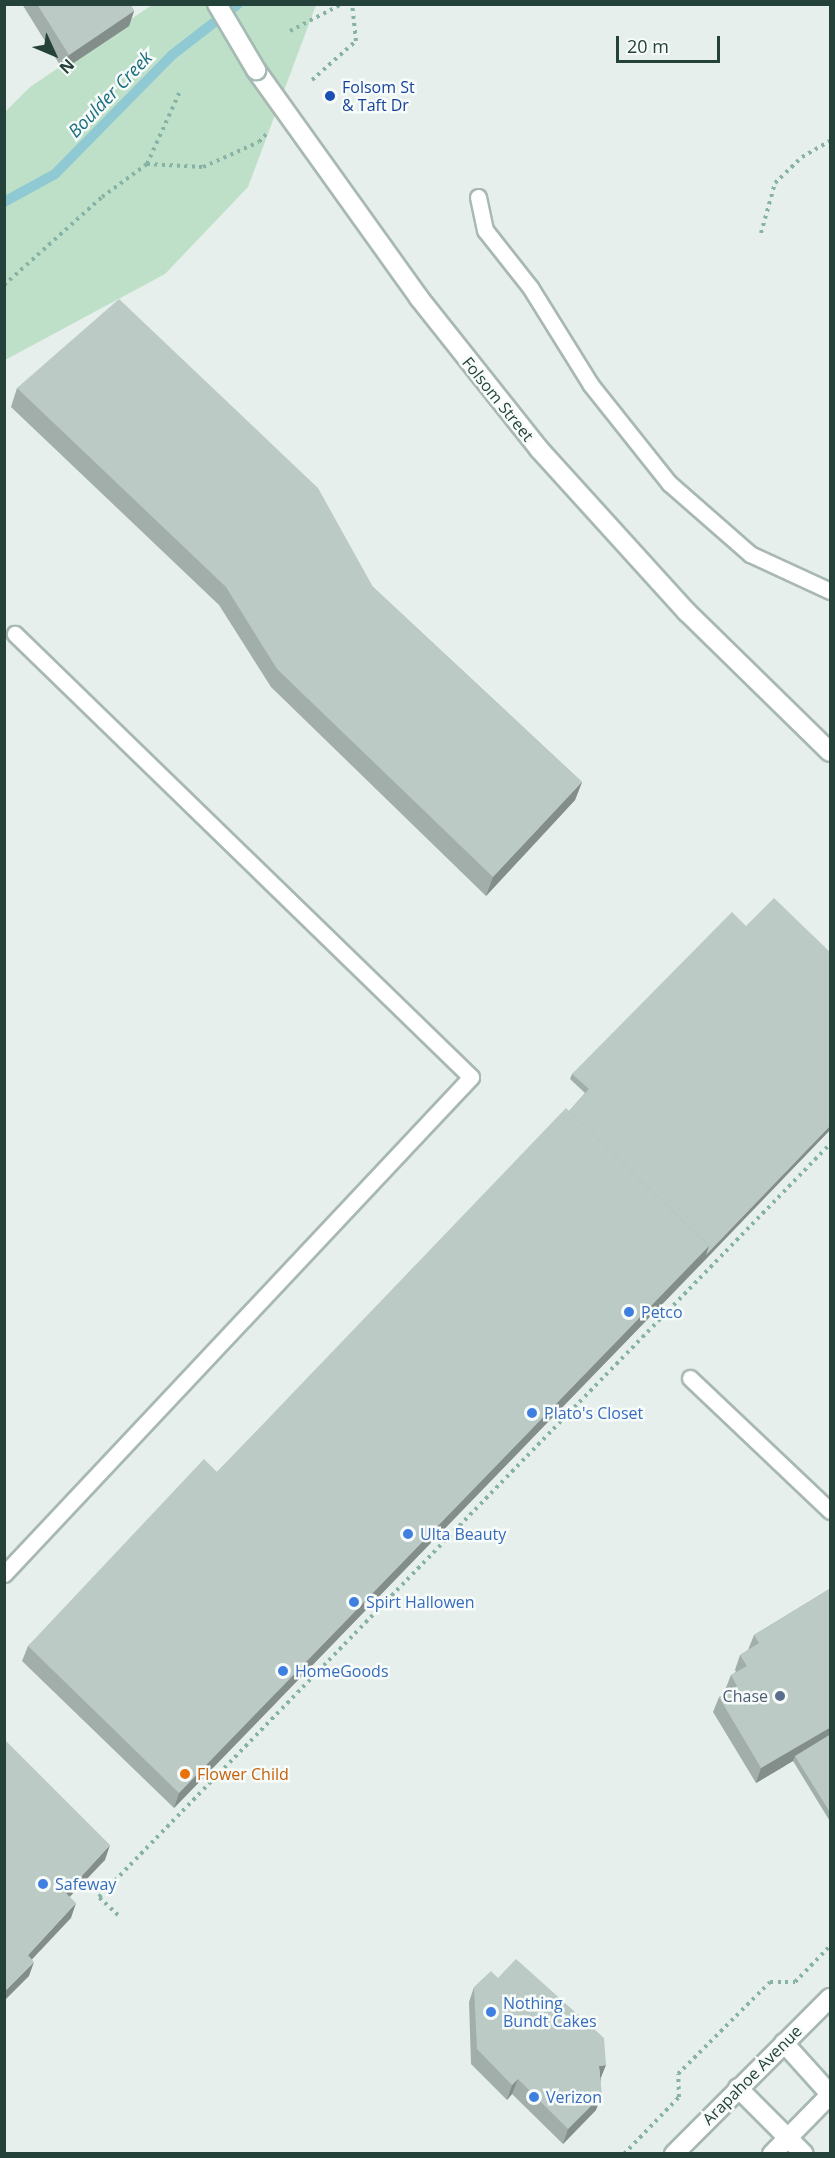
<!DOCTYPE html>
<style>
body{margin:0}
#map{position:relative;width:835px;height:2158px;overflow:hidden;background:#e6efeb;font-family:"Open Sans",sans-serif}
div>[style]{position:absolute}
.green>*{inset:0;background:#bfe0c8}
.stream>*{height:10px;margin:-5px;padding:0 5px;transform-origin:5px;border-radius:5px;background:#8ec9d4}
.path>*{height:4px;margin-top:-2px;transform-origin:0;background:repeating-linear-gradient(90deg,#86b3a5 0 3px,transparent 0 7.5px)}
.roads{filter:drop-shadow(2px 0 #a8b8b2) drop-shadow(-2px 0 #a8b8b2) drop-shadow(0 2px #a8b8b2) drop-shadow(0 -2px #a8b8b2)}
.lane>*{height:15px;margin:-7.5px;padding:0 7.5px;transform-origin:7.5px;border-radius:7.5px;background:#fff}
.street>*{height:18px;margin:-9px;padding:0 9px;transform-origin:9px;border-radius:9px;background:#fff}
.secondary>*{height:18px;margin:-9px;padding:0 9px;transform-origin:9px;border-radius:9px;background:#fff}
.bridges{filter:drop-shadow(2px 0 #a4bbb3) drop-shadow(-2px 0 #a4bbb3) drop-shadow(0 2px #a4bbb3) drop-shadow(0 -2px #a4bbb3)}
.secondary-bridge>*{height:18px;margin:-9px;padding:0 9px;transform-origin:9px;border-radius:9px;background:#fff}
.wall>*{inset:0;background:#a1aea9}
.shaded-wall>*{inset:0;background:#838d89}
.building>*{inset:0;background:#bbcac4}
.dots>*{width:16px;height:16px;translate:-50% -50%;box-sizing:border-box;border:3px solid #f7fbf9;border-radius:50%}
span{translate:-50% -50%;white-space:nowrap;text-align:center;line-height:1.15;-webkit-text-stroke:5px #f7fbf9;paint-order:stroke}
.transit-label{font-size:16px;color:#164399}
.left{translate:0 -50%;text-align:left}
.street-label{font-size:16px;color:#24423a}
.shop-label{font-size:16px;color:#366cbe}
.service-label{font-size:16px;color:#4e5e75}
.right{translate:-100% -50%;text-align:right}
.food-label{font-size:16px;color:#c56008}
.water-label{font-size:18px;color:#1c6f80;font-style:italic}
.frame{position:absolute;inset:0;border:6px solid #24423a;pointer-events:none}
.north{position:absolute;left:24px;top:24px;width:60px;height:60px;-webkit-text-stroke:4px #f7fbf9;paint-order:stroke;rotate:134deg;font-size:16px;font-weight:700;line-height:24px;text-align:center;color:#24423a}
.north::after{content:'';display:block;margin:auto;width:21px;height:27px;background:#24423a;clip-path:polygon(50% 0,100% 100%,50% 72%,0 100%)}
.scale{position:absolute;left:616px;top:36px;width:104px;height:27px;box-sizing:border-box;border:3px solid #24423a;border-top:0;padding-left:8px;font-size:18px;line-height:21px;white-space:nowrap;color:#24423a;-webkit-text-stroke:4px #f7fbf9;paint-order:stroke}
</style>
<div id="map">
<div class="green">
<i style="clip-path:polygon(152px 5px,316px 5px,248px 187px,165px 274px,5px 360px,5px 112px,30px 87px)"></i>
</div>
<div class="stream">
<i style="left:4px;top:202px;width:58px;rotate:-28.8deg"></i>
<i style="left:55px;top:174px;width:167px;rotate:-45.5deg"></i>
<i style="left:172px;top:55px;width:83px;rotate:-37.7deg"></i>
</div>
<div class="path">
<i style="left:290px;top:31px;width:59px;rotate:-27.4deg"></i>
<i style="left:312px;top:80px;width:59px;rotate:-41.6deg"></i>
<i style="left:356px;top:41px;width:37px;rotate:-96deg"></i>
<i style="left:147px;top:164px;width:56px;rotate:3.1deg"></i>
<i style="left:203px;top:167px;width:61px;rotate:-24.1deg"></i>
<i style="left:259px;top:142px;width:13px;rotate:-48deg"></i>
<i style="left:761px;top:233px;width:52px;rotate:-74.4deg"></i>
<i style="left:775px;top:183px;width:37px;rotate:-44deg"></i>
<i style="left:802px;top:157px;width:32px;rotate:-30deg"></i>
<i style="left:4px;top:285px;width:132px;rotate:-41.9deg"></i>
<i style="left:102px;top:197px;width:56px;rotate:-36.3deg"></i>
<i style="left:147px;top:164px;width:82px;rotate:-65.6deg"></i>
<i style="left:118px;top:1915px;width:26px;rotate:-137deg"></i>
<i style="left:99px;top:1897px;width:1049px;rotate:-45.85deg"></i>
<i style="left:624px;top:2154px;width:79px;rotate:-46deg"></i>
<i style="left:679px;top:2097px;width:23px;rotate:-92deg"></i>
<i style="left:678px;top:2074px;width:130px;rotate:-45deg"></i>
<i style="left:770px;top:1982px;width:25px"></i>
<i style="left:795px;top:1982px;width:50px;rotate:-45.8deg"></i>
</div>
<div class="roads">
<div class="lane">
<i style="left:478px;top:197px;width:34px;rotate:78deg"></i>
<i style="left:485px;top:230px;width:73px;rotate:51.7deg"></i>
<i style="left:530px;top:287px;width:115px;rotate:58.1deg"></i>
<i style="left:591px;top:385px;width:125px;rotate:51.5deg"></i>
<i style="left:669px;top:483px;width:108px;rotate:41.2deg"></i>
<i style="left:750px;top:554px;width:88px;rotate:24.8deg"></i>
<i style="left:690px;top:1378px;width:193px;rotate:43.5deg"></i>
<i style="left:4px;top:1574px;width:682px;rotate:-46.78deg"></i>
<i style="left:471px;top:1077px;width:636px;rotate:-135.83deg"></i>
</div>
<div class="street">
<i style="left:784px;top:2043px;width:69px;rotate:48deg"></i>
<i style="left:738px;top:2088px;width:93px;rotate:45deg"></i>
</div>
<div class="secondary">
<i style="left:256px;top:70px;width:280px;rotate:54.4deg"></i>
<i style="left:419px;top:298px;width:193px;rotate:51.5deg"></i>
<i style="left:539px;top:449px;width:220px;rotate:47.8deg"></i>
<i style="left:687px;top:612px;width:200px;rotate:44.4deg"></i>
<i style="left:674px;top:2154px;width:221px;rotate:-45deg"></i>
<i style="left:772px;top:2154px;width:83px;rotate:-45.5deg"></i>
</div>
</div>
<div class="bridges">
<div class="secondary-bridge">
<i style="left:217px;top:4px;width:77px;rotate:59.4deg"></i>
</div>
</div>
<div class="wall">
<i style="clip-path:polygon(22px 4px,130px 4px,134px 11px,129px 26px,63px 70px)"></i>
<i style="clip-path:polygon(17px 388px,373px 587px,582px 782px,575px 800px,486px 896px,271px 687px,219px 605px,11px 407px)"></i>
<i style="clip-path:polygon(746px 926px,831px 953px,831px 1129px,704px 1261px,174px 1808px,22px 1661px,28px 1646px,217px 1472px,569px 1111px,585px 1093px,570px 1079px,572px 1074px)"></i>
<i style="clip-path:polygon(831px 1588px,831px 1823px,793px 1761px,756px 1783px,713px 1712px,719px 1697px,727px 1693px,725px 1690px,731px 1675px,736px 1672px,735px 1670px,740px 1655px,748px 1650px,754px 1635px)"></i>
<i style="clip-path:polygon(474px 1987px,601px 2079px,596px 2110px,563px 2144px,512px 2094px,507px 2100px,471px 2064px,469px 2002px)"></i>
</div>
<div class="shaded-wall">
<i style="clip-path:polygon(134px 11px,129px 26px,63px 70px,69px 55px)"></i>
<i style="clip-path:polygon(582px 782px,575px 800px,486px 896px,493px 877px)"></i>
<i style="clip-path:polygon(831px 1125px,831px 1129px,704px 1261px,174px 1808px,179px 1793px,709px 1246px)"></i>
<i style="clip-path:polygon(831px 1727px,831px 1739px,795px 1756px,793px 1761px,756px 1783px,761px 1768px)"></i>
<i style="clip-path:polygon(110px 1845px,105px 1860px,60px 1907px,66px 1893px)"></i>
<i style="clip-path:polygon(76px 1903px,71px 1918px,22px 1970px,28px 1955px)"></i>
<i style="clip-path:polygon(34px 1962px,29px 1976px,4px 2001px,4px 1992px)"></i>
<i style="clip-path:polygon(606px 2065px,600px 2080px,599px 2066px)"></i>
<i style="clip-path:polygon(518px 2079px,512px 2094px,507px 2100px,512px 2085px)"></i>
<i style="clip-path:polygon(602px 2095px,596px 2110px,563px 2144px,568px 2129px)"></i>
</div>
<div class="building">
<i style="clip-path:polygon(37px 4px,130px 4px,134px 11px,69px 55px)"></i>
<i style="clip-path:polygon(119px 299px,318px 488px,373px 587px,582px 782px,493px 877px,277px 669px,226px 587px,17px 388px)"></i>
<i style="clip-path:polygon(774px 898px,831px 953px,831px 1125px,706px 1255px,709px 1246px,569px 1111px,589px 1089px,572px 1074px,732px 912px,746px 926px)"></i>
<i style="clip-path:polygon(566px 1108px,709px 1246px,179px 1793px,28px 1646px,204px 1459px,217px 1472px)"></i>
<i style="clip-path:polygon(831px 1588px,831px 1727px,761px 1768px,719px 1697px,737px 1686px,731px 1675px,747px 1666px,740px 1655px,759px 1643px,754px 1635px)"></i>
<i style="clip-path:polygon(831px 1734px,831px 1814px,795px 1756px)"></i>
<i style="clip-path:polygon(4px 1739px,110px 1845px,66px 1893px,76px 1903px,28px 1955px,34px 1962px,4px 1992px)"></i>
<i style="clip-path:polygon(516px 1959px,604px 2038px,606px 2065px,599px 2066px,602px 2095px,568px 2129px,518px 2079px,512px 2085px,477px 2049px,474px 1987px,491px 1971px,498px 1978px)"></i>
</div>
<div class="dots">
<i style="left:330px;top:96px;background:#1a4fb4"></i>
<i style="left:629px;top:1312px;background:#3f7fe0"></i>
<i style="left:532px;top:1413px;background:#3f7fe0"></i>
<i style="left:408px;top:1534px;background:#3f7fe0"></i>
<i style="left:354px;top:1602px;background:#3f7fe0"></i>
<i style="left:283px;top:1671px;background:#3f7fe0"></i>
<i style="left:780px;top:1696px;background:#5c6f8a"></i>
<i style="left:185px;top:1774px;background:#e8710a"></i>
<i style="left:43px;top:1884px;background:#3f7fe0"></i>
<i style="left:491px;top:2012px;background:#3f7fe0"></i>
<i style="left:534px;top:2097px;background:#3f7fe0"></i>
</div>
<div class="transit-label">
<span class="left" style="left:342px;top:96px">Folsom St<br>&amp; Taft Dr</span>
</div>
<div class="street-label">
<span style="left:498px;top:399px;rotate:51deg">Folsom Street</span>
<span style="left:752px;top:2075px;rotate:-45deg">Arapahoe Avenue</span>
</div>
<div class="shop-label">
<span class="left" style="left:641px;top:1312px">Petco</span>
<span class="left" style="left:544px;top:1413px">Plato's Closet</span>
<span class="left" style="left:420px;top:1534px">Ulta Beauty</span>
<span class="left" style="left:366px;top:1602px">Spirt Hallowen</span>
<span class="left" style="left:295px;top:1671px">HomeGoods</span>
<span class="left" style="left:55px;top:1884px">Safeway</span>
<span class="left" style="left:503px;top:2012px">Nothing<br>Bundt Cakes</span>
<span class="left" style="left:546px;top:2097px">Verizon</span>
</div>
<div class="service-label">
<span class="right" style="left:768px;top:1696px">Chase</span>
</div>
<div class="food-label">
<span class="left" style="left:197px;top:1774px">Flower Child</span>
</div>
<div class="water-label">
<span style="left:110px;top:94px;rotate:-46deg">Boulder Creek</span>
</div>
<div class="frame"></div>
<div class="north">N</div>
<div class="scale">20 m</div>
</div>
